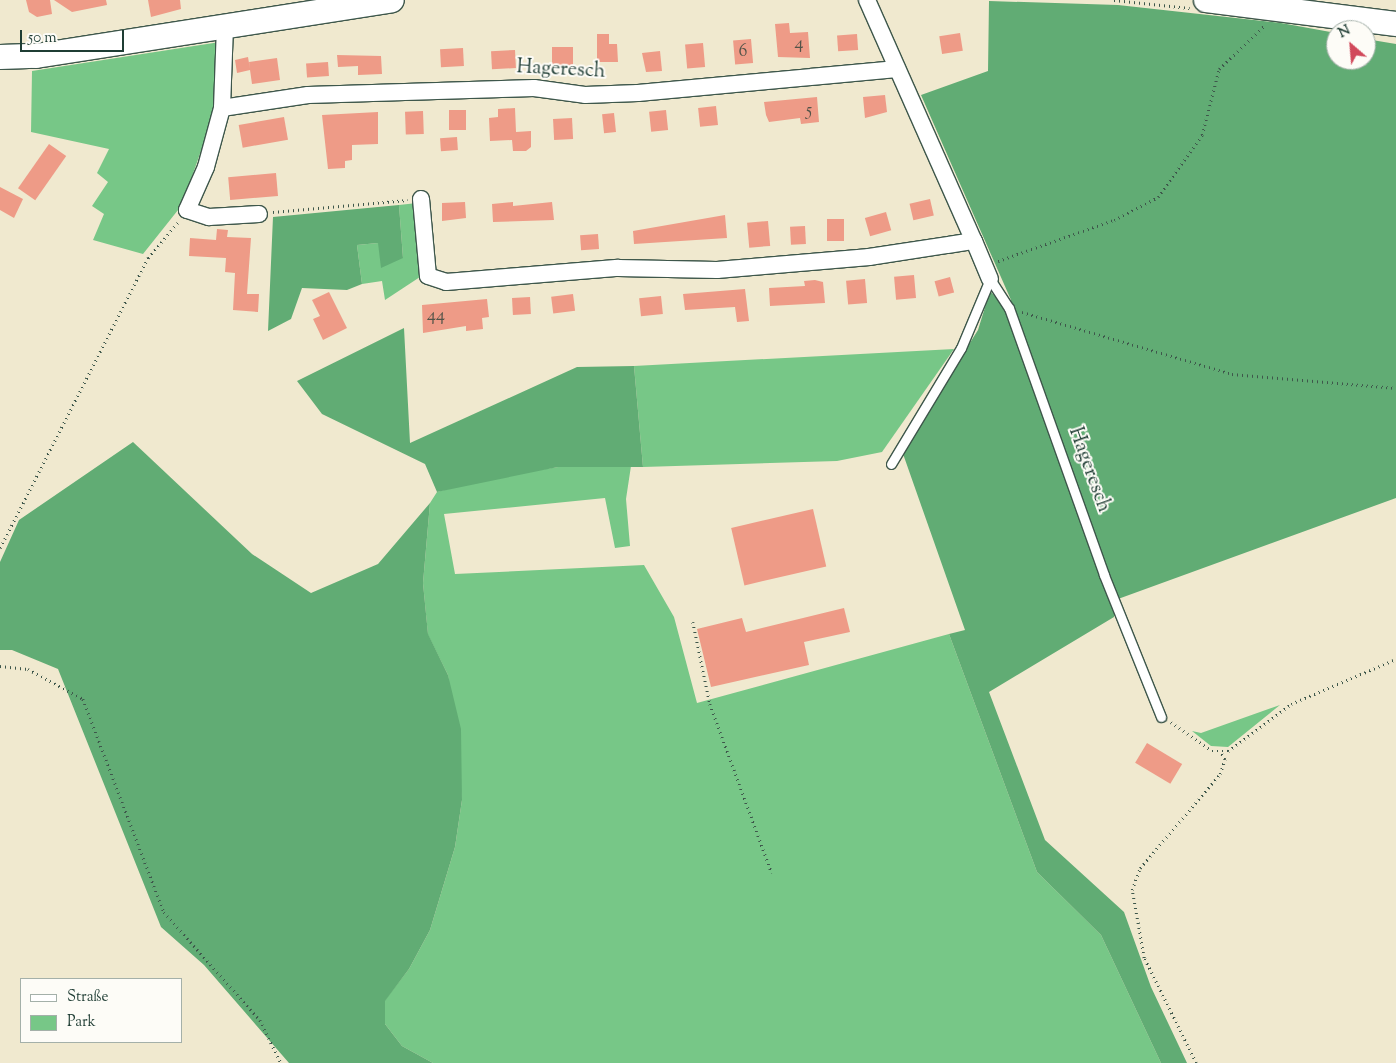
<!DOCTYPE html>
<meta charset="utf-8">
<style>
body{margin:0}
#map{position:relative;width:1396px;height:1063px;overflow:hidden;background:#f0e9cf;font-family:"Sorts Mill Goudy",serif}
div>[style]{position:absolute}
.green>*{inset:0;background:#77c787}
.forest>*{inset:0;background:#61ac74}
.building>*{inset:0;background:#ee9b87;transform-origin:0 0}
.path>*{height:2.5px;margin-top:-1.25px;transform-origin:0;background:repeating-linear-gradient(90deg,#3e574b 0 1px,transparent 0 5px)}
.roads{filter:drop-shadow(1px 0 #3e574b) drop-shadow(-1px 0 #3e574b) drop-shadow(0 1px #3e574b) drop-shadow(0 -1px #3e574b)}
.service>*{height:9px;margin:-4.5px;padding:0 4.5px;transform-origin:4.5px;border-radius:4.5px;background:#fff}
.minor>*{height:16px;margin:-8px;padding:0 8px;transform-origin:8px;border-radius:8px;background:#fff}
.secondary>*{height:24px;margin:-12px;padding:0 12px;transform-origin:12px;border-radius:12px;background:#fff}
span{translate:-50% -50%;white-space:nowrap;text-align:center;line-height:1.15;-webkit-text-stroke:4px #fdfcf7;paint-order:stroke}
.number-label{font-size:18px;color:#535449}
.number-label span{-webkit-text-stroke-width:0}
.street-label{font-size:20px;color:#1f3d34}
.legend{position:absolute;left:20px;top:978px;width:162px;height:65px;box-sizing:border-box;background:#fdfcf7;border:1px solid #a4b0a9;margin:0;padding:6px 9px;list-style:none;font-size:15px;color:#1f3d34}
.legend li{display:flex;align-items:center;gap:10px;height:25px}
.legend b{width:25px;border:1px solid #a4b0a9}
.north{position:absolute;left:1326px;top:20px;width:50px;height:50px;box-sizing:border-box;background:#fdfcf7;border:1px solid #a4b0a9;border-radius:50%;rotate:333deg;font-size:14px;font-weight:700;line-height:20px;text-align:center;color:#1f3d34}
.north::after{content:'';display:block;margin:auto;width:18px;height:22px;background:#d1495b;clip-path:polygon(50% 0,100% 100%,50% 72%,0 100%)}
.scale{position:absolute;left:20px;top:30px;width:104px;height:22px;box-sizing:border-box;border:2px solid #1f3d34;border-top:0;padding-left:6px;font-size:15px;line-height:18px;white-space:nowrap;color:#1f3d34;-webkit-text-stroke:4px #fdfcf7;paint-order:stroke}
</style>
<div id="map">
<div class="green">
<i style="clip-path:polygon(220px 42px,216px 108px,182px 205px,143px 254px,93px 240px,104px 214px,92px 206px,108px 182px,97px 173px,109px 149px,31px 132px,32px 71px)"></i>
<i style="clip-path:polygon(417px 203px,423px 275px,385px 300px,382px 281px,362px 284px,357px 245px,378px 243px,403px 258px,399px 205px)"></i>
<i style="clip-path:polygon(954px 349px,882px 452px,837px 461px,643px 467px,634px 366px)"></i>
<i style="clip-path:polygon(631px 466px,626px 499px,630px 546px,615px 548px,605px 498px,444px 514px,455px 574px,644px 565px,674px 617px,697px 703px,949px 634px,1037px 872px,1101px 935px,1161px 1063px,433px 1063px,402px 1046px,385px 1024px,385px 1000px,409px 969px,430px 930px,455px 847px,462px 800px,448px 675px,428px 635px,423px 583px,430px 503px,437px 492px,483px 479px,558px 467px)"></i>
<i style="clip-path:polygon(1280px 705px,1228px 747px,1211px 746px,1192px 731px,1201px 733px)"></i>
</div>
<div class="forest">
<i style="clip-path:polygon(989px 1px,1118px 5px,1281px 23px,1336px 33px,1336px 60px,1366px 60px,1366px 39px,1396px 44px,1396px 498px,1118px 599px,1114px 617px,989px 692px,1045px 840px,1124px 912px,1151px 987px,1187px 1063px,1161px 1063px,1101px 935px,1037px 872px,949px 634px,965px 630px,902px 451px,978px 330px,990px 291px,1001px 303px,1011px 300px,921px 95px,988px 71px)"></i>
<i style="clip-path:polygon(399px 205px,403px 258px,381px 268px,378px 243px,357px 245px,362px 284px,347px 290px,302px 288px,291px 319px,268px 331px,273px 217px)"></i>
<i style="clip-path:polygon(404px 328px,410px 443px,577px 367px,634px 366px,643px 467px,558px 467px,437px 492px,425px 464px,322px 414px,297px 381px)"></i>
<i style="clip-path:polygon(133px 442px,252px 554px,311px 593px,378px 564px,430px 503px,423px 583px,428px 634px,448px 675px,461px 729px,462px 800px,455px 847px,430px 930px,409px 969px,385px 1001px,385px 1024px,402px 1046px,433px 1063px,289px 1063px,204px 965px,161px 927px,58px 669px,12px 650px,0 650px,0 562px,19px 520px)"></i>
</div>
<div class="building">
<i style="clip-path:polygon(26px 0,50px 0,52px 14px,37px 17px,29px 12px)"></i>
<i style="clip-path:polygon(54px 0,106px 0,107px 5px,72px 12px)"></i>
<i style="clip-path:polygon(148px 0,180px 0,181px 9px,151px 17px)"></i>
<i style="clip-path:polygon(789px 23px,790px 33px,808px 32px,810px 58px,778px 57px,775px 24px)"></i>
<i style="left:960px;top:33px;width:18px;height:21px;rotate:81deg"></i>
<i style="clip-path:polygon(597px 34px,609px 34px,609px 44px,617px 44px,618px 62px,597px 62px)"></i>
<i style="left:857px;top:34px;width:16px;height:20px;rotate:86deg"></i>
<i style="left:751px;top:39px;width:24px;height:18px;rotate:85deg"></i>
<i style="left:703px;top:43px;width:24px;height:18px;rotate:85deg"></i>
<i style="left:573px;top:47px;width:20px;height:21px;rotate:90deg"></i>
<i style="left:463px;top:48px;width:18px;height:23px;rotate:87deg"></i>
<i style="left:515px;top:50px;width:18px;height:24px;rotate:87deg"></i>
<i style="clip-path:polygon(660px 51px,662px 71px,646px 72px,642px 53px)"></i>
<i style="clip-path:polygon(337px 55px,381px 56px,382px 74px,358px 75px,358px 66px,338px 67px)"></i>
<i style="clip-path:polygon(248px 57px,250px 69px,249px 62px,277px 58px,280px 80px,252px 84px,250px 70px,237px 73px,235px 60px)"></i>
<i style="left:328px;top:62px;width:14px;height:22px;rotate:86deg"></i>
<i style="clip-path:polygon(885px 95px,887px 112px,865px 118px,863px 97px)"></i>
<i style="clip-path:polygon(817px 97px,819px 122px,801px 124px,800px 118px,769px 122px,766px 115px,764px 102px)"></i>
<i style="left:716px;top:106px;width:19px;height:18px;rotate:84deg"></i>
<i style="clip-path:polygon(515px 108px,516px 132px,531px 131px,531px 147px,526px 151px,513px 151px,512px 140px,490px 141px,489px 118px,498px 117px,498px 109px)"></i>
<i style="left:449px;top:110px;width:17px;height:20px"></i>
<i style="left:666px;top:110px;width:20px;height:17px;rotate:84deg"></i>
<i style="left:423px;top:111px;width:23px;height:18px;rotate:88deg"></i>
<i style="clip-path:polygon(378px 112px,378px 144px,352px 145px,352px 160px,345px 161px,345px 168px,328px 169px,322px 115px)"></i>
<i style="left:614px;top:113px;width:19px;height:12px;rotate:84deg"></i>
<i style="left:284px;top:117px;width:23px;height:46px;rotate:80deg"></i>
<i style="left:572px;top:118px;width:21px;height:19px;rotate:87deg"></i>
<i style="left:457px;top:137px;width:13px;height:17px;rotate:86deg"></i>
<i style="left:49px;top:144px;width:21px;height:54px;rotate:35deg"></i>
<i style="left:276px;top:173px;width:23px;height:48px;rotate:85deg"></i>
<i style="clip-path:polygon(0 187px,23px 199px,14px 218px,0 210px)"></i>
<i style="left:930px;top:199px;width:17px;height:21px;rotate:77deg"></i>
<i style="clip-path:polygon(465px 202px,466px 218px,442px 221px,442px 203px)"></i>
<i style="clip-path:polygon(513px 202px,513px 206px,552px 202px,554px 220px,493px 222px,492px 204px)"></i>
<i style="left:886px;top:212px;width:19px;height:22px;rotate:74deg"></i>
<i style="clip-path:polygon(725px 215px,727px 238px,634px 244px,633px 231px)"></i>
<i style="left:827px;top:219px;width:17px;height:22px"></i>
<i style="left:768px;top:221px;width:25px;height:21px;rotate:85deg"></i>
<i style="left:805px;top:226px;width:18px;height:15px;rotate:87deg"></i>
<i style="clip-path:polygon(217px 229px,228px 230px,227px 237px,251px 238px,247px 294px,259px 294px,258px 312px,233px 310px,235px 273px,225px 272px,226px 258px,189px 256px,190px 238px,216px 240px)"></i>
<i style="left:598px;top:234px;width:15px;height:18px;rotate:86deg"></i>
<i style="left:914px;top:275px;width:23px;height:20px;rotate:85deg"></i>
<i style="left:950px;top:277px;width:16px;height:16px;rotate:75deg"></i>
<i style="left:865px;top:279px;width:24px;height:19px;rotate:85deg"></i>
<i style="clip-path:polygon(815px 280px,823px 282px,825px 303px,770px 306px,769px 288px,805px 286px,804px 281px)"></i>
<i style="clip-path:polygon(745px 289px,749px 321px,737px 322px,735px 307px,685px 310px,683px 294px)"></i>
<i style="clip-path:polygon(329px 292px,347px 328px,323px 340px,313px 319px,320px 316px,312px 300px)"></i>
<i style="left:573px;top:294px;width:17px;height:22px;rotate:83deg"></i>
<i style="left:661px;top:296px;width:18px;height:22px;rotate:84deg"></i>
<i style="left:530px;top:297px;width:17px;height:18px;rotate:87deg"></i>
<i style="clip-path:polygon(487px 299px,489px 317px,482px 318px,483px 329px,466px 331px,466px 326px,423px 333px,422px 305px)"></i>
<i style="left:813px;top:509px;width:59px;height:84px;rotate:77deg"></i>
<i style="clip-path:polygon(844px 608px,850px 632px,804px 642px,809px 665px,711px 687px,697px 629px,742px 618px,746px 632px)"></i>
<i style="left:1147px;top:743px;width:41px;height:23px;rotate:31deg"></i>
</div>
<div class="path">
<i style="left:1114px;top:0;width:76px;rotate:6deg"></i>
<i style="left:273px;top:212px;width:135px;rotate:-5.1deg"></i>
<i style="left:998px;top:261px;width:123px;rotate:-19.5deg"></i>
<i style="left:1114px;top:220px;width:50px;rotate:-27.6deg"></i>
<i style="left:1158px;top:197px;width:76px;rotate:-54.6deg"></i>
<i style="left:1202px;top:135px;width:68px;rotate:-75.6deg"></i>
<i style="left:1219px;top:69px;width:62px;rotate:-43.7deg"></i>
<i style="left:1022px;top:312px;width:219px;rotate:16.4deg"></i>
<i style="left:1232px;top:374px;width:165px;rotate:4.9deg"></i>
<i style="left:0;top:548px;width:326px;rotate:-63deg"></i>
<i style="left:148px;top:258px;width:48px;rotate:-50deg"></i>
<i style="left:693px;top:622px;width:84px;rotate:78.3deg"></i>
<i style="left:710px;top:704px;width:180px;rotate:69.9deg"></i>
<i style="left:0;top:666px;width:28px;rotate:6deg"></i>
<i style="left:28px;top:669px;width:63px;rotate:28.6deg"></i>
<i style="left:83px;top:699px;width:228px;rotate:69.2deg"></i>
<i style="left:164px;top:912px;width:144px;rotate:48.4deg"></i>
<i style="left:260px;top:1020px;width:48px;rotate:64deg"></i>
<i style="left:1171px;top:722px;width:50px;rotate:35.3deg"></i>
<i style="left:1212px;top:751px;width:16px"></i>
<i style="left:1228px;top:751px;width:79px;rotate:-36.7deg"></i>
<i style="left:1291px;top:704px;width:114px;rotate:-23.2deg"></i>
<i style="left:1196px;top:1063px;width:117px;rotate:-116.3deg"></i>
<i style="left:1144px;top:958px;width:69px;rotate:-100deg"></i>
<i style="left:1132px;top:890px;width:23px;rotate:-70deg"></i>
<i style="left:1140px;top:868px;width:123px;rotate:-49.6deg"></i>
<i style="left:1220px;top:774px;width:16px;rotate:-72deg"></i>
<i style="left:1225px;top:759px;width:7px;rotate:-124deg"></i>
</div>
<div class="roads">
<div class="service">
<i style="left:891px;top:464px;width:135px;rotate:-58.9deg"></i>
<i style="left:961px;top:348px;width:75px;rotate:-67.2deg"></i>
<i style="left:990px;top:279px;width:35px;rotate:57deg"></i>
<i style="left:1009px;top:308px;width:283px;rotate:70.4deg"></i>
<i style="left:1104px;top:575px;width:153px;rotate:68.1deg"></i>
</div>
<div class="minor">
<i style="left:867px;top:0;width:264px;rotate:66.1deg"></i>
<i style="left:225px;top:26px;width:82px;rotate:92.1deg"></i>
<i style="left:222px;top:108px;width:61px;rotate:105.2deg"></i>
<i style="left:206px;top:167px;width:47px;rotate:113.8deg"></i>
<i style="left:187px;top:210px;width:23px;rotate:18deg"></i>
<i style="left:209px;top:217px;width:50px;rotate:-3.4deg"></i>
<i style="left:222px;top:108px;width:87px;rotate:-8.6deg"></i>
<i style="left:308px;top:95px;width:226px;rotate:-1.8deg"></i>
<i style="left:534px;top:88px;width:51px;rotate:7.8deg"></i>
<i style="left:585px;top:95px;width:53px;rotate:-2.2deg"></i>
<i style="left:638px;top:93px;width:260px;rotate:-5.3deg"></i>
<i style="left:421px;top:199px;width:77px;rotate:84.8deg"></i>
<i style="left:428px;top:276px;width:19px;rotate:18deg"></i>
<i style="left:446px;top:282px;width:173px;rotate:-4.7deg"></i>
<i style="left:618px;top:268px;width:99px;rotate:1.2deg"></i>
<i style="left:717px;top:270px;width:153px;rotate:-4.9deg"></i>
<i style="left:869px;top:257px;width:106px;rotate:-8.7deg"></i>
<i style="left:974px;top:241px;width:41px;rotate:67.2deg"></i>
</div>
<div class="secondary">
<i style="left:1206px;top:0;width:192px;rotate:7.2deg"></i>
<i style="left:0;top:57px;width:36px;rotate:-2deg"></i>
<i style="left:36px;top:56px;width:360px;rotate:-8.9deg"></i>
</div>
</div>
<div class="number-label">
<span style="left:799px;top:44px">4</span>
<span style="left:743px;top:52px">6</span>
<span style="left:809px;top:111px">5</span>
<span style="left:436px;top:316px">44</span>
</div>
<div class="street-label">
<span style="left:561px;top:70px;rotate:3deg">Hageresch</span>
<span style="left:1089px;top:470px;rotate:70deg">Hageresch</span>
</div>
<ul class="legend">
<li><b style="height:6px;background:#fff"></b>Straße</li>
<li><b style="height:14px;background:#77c787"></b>Park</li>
</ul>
<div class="north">N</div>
<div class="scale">50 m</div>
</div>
